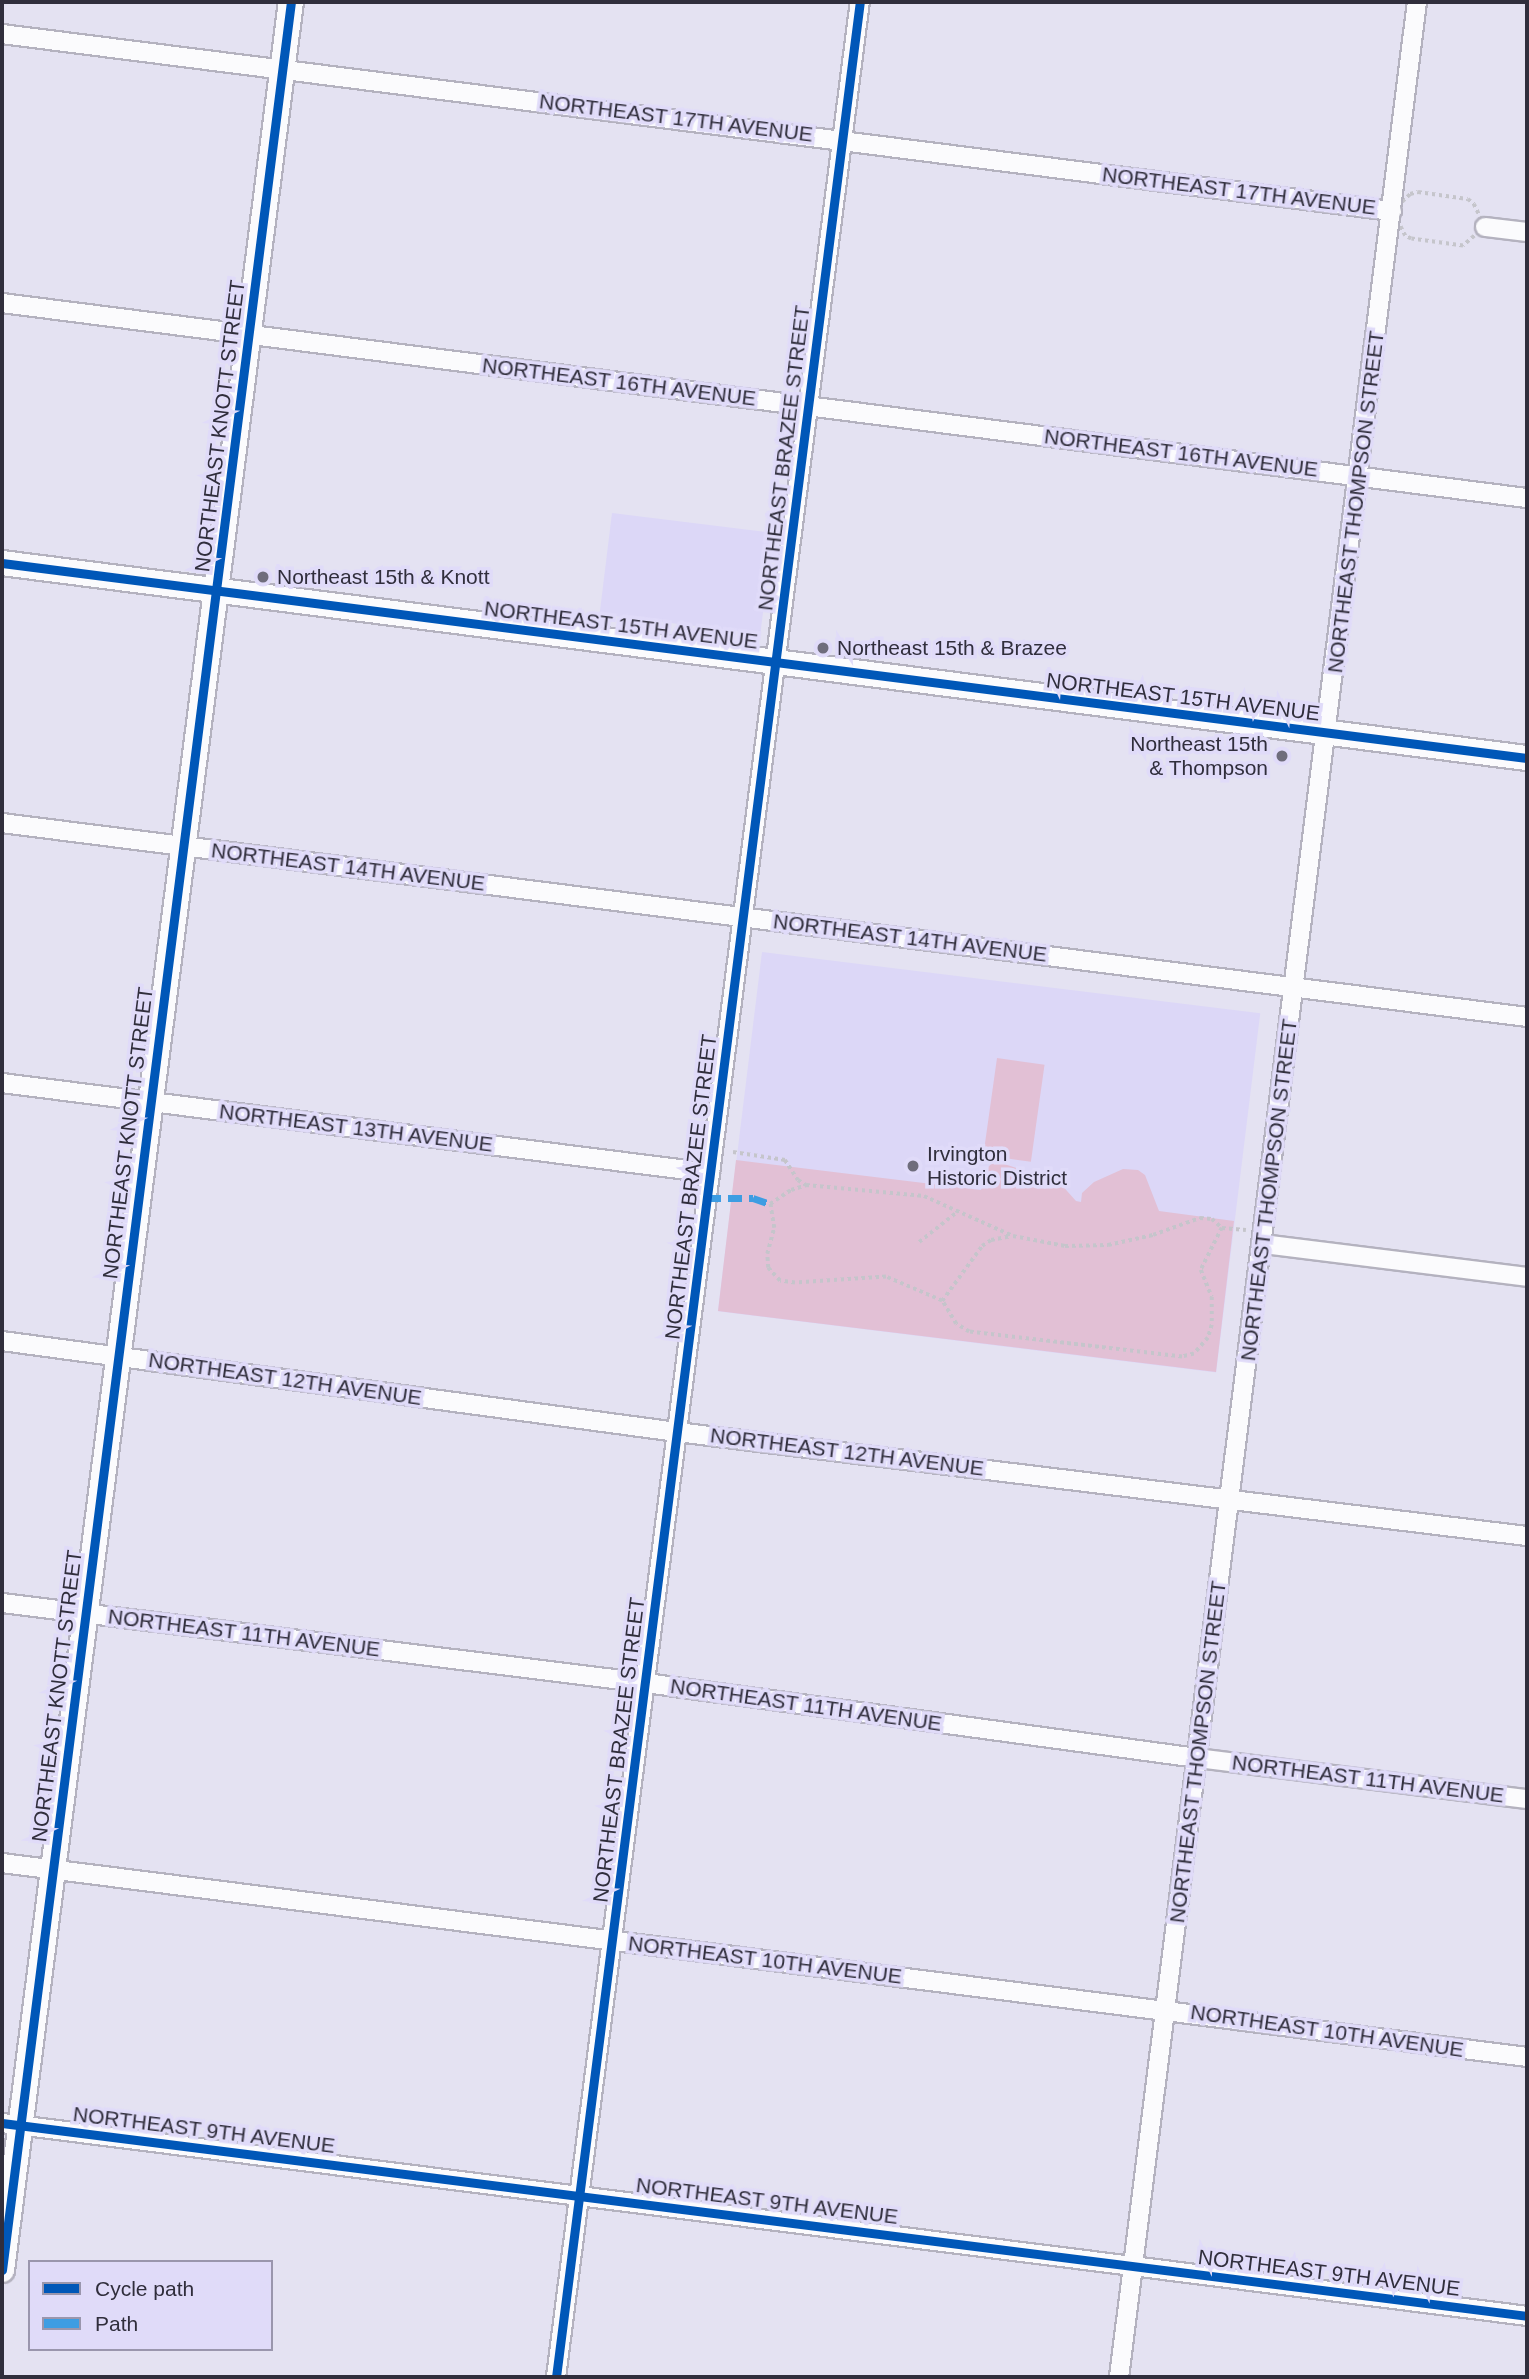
<!DOCTYPE html>
<style>
body{margin:0}
#map{position:relative;width:1529px;height:2379px;overflow:hidden;background:#e4e2f2;font-family:Helvetica,sans-serif}
div>[style]{position:absolute}
.built>*{inset:0;background:#dcd7f7;transform-origin:0 0}
.green>*{inset:0;background:#e2c0d5;transform-origin:0 0}
.path>*{height:3.5px;margin-top:-1.75px;transform-origin:0;background:repeating-linear-gradient(90deg,#c5c5cb 0 3.5px,transparent 0 7px)}
.roads{filter:drop-shadow(2px 0 #b4b2bf) drop-shadow(-2px 0 #b4b2bf) drop-shadow(0 2px #b4b2bf) drop-shadow(0 -2px #b4b2bf)}
.street>*{height:18px;margin:-9px;padding:0 9px;transform-origin:9px;border-radius:9px;background:#fbfbfd}
.secondary>*{height:24px;margin:-12px;padding:0 12px;transform-origin:12px;border-radius:12px;background:#fbfbfd}
.quiet>*{height:7px;margin-top:-3.5px;transform-origin:0;background:repeating-linear-gradient(90deg,#3e9de2 0 14px,transparent 0 21px)}
.cycleway>*{height:9px;margin:-4.5px;padding:0 4.5px;transform-origin:4.5px;border-radius:4.5px;background:#0057b8}
.dots>*{width:19px;height:19px;translate:-50% -50%;box-sizing:border-box;border:4px solid #e0dbf9;border-radius:50%}
span{translate:-50% -50%;white-space:nowrap;text-align:center;line-height:1.15;-webkit-text-stroke:7px #e0dbf9;paint-order:stroke}
.street-label{font-size:21px;color:#302e3c}
.poi-label{font-size:21px;color:#302e3c}
.left{translate:0 -50%;text-align:left}
.right{translate:-100% -50%;text-align:right}
.frame{position:absolute;inset:0;border:4px solid #302e3c;pointer-events:none}
.legend{position:absolute;left:28px;top:2260px;width:245px;height:91px;box-sizing:border-box;background:#e0dbf9;border:2px solid #9a96ad;margin:0;padding:9px 12px;list-style:none;font-size:21px;color:#302e3c}
.legend li{display:flex;align-items:center;gap:14px;height:35px}
.legend b{width:35px;border:2px solid #9a96ad}
</style>
<div id="map">
<div class="built">
<i style="left:612px;top:513px;width:162px;height:102px;rotate:7deg"></i>
<i style="left:762px;top:952px;width:502px;height:362px;rotate:7deg"></i>
</div>
<div class="green">
<i style="left:997px;top:1058px;width:48px;height:98px;rotate:8deg"></i>
<i style="clip-path:polygon(736px 1160px,981px 1190px,984px 1172px,991px 1164px,998px 1162px,1059px 1182px,1076px 1201px,1081px 1202px,1082px 1193px,1094px 1182px,1123px 1169px,1138px 1170px,1145px 1175px,1159px 1211px,1234px 1221px,1216px 1372px,718px 1311px)"></i>
</div>
<div class="path">
<i style="left:1418px;top:192px;width:50px;rotate:8deg"></i>
<i style="left:1468px;top:199px;width:8px;rotate:40deg"></i>
<i style="left:1474px;top:204px;width:25px;rotate:64deg"></i>
<i style="left:1485px;top:227px;width:29px;rotate:139deg"></i>
<i style="left:1463px;top:246px;width:52px;rotate:-172.3deg"></i>
<i style="left:1411px;top:239px;width:7px;rotate:-153deg"></i>
<i style="left:1405px;top:236px;width:28px;rotate:-117deg"></i>
<i style="left:1392px;top:211px;width:25px;rotate:-43deg"></i>
<i style="left:1410px;top:194px;width:8px;rotate:-14deg"></i>
<i style="left:733px;top:1152px;width:53px;rotate:8.7deg"></i>
<i style="left:785px;top:1160px;width:24px;rotate:57deg"></i>
<i style="left:798px;top:1180px;width:9px;rotate:32deg"></i>
<i style="left:1222px;top:1228px;width:47px;rotate:116.6deg"></i>
<i style="left:1201px;top:1270px;width:29px;rotate:68deg"></i>
<i style="left:1212px;top:1297px;width:28px;rotate:90deg"></i>
<i style="left:1212px;top:1325px;width:14px;rotate:107deg"></i>
<i style="left:1208px;top:1338px;width:21px;rotate:131deg"></i>
<i style="left:1194px;top:1354px;width:12px;rotate:166deg"></i>
<i style="left:1182px;top:1357px;width:214px;rotate:-173.3deg"></i>
<i style="left:969px;top:1332px;width:15px;rotate:-148deg"></i>
<i style="left:956px;top:1324px;width:27px;rotate:-121deg"></i>
<i style="left:942px;top:1301px;width:61px;rotate:-156.8deg"></i>
<i style="left:886px;top:1277px;width:91px;rotate:176.2deg"></i>
<i style="left:795px;top:1283px;width:15px;rotate:-172deg"></i>
<i style="left:780px;top:1281px;width:18px;rotate:-133deg"></i>
<i style="left:768px;top:1268px;width:14px;rotate:-94deg"></i>
<i style="left:767px;top:1254px;width:27px;rotate:-75deg"></i>
<i style="left:774px;top:1228px;width:24px;rotate:-99deg"></i>
<i style="left:770px;top:1204px;width:25px;rotate:-34deg"></i>
<i style="left:791px;top:1190px;width:16px;rotate:-18deg"></i>
<i style="left:806px;top:1185px;width:119px;rotate:5.3deg"></i>
<i style="left:924px;top:1196px;width:98px;rotate:24.2deg"></i>
<i style="left:1013px;top:1236px;width:53px;rotate:10.9deg"></i>
<i style="left:1065px;top:1246px;width:43px;rotate:-1.3deg"></i>
<i style="left:1108px;top:1245px;width:46px;rotate:-12.5deg"></i>
<i style="left:1153px;top:1235px;width:50px;rotate:-19.9deg"></i>
<i style="left:1200px;top:1218px;width:12px;rotate:5deg"></i>
<i style="left:1212px;top:1219px;width:13px;rotate:42deg"></i>
<i style="left:1222px;top:1228px;width:24px;rotate:5deg"></i>
<i style="left:919px;top:1242px;width:48px;rotate:-38.3deg"></i>
<i style="left:942px;top:1301px;width:68px;rotate:-54deg"></i>
<i style="left:982px;top:1246px;width:11px;rotate:-34deg"></i>
<i style="left:991px;top:1240px;width:20px;rotate:-11deg"></i>
</div>
<div class="roads">
<div class="street">
<i style="left:2px;top:34px;width:1401px;rotate:7.26deg"></i>
<i style="left:1485px;top:227px;width:42px;rotate:6.8deg"></i>
<i style="left:2px;top:303px;width:1537px;rotate:7.29deg"></i>
<i style="left:2px;top:823px;width:1537px;rotate:7.25deg"></i>
<i style="left:2px;top:1083px;width:714px;rotate:7.24deg"></i>
<i style="left:1263px;top:1244px;width:266px;rotate:7.1deg"></i>
<i style="left:2px;top:1341px;width:681px;rotate:7.68deg"></i>
<i style="left:677px;top:1432px;width:856px;rotate:6.98deg"></i>
<i style="left:2px;top:1603px;width:649px;rotate:7.08deg"></i>
<i style="left:646px;top:1683px;width:556px;rotate:7.75deg"></i>
<i style="left:1197px;top:1758px;width:333px;rotate:7.1deg"></i>
<i style="left:2px;top:1863px;width:1537px;rotate:7.25deg"></i>
<i style="left:2px;top:2123px;width:1537px;rotate:7.21deg"></i>
<i style="left:556px;top:2377px;width:2394px;rotate:-82.71deg"></i>
<i style="left:1119px;top:2377px;width:2394px;rotate:-82.85deg"></i>
</div>
<div class="secondary">
<i style="left:2px;top:563px;width:1537px;rotate:7.29deg"></i>
<i style="left:2px;top:2270px;width:2286px;rotate:-82.74deg"></i>
</div>
</div>
<div class="quiet">
<i style="left:707px;top:1198px;width:46px"></i>
<i style="left:753px;top:1198px;width:18px;rotate:19deg"></i>
</div>
<div class="cycleway">
<i style="left:2px;top:563px;width:1537px;rotate:7.29deg"></i>
<i style="left:2px;top:2123px;width:1537px;rotate:7.21deg"></i>
<i style="left:2px;top:2270px;width:2286px;rotate:-82.74deg"></i>
<i style="left:556px;top:2377px;width:2394px;rotate:-82.71deg"></i>
</div>
<div class="dots">
<i style="left:263px;top:577px;background:#6f6d7c"></i>
<i style="left:823px;top:648px;background:#6f6d7c"></i>
<i style="left:1282px;top:756px;background:#6f6d7c"></i>
<i style="left:913px;top:1166px;background:#6f6d7c"></i>
</div>
<div class="street-label">
<span style="left:676px;top:118px;rotate:7deg">NORTHEAST 17TH AVENUE</span>
<span style="left:1239px;top:191px;rotate:7deg">NORTHEAST 17TH AVENUE</span>
<span style="left:619px;top:382px;rotate:7deg">NORTHEAST 16TH AVENUE</span>
<span style="left:220px;top:426px;rotate:-83deg">NORTHEAST KNOTT STREET</span>
<span style="left:1181px;top:453px;rotate:7deg">NORTHEAST 16TH AVENUE</span>
<span style="left:784px;top:458px;rotate:-83deg">NORTHEAST BRAZEE STREET</span>
<span style="left:1356px;top:502px;rotate:-83deg">NORTHEAST THOMPSON STREET</span>
<span style="left:621px;top:625px;rotate:7deg">NORTHEAST 15TH AVENUE</span>
<span style="left:1183px;top:697px;rotate:7deg">NORTHEAST 15TH AVENUE</span>
<span style="left:348px;top:867px;rotate:7deg">NORTHEAST 14TH AVENUE</span>
<span style="left:910px;top:938px;rotate:7deg">NORTHEAST 14TH AVENUE</span>
<span style="left:356px;top:1128px;rotate:7deg">NORTHEAST 13TH AVENUE</span>
<span style="left:128px;top:1133px;rotate:-83deg">NORTHEAST KNOTT STREET</span>
<span style="left:691px;top:1187px;rotate:-83deg">NORTHEAST BRAZEE STREET</span>
<span style="left:1269px;top:1190px;rotate:-83deg">NORTHEAST THOMPSON STREET</span>
<span style="left:285px;top:1379px;rotate:8deg">NORTHEAST 12TH AVENUE</span>
<span style="left:847px;top:1452px;rotate:7deg">NORTHEAST 12TH AVENUE</span>
<span style="left:244px;top:1633px;rotate:7deg">NORTHEAST 11TH AVENUE</span>
<span style="left:57px;top:1696px;rotate:-83deg">NORTHEAST KNOTT STREET</span>
<span style="left:806px;top:1705px;rotate:8deg">NORTHEAST 11TH AVENUE</span>
<span style="left:619px;top:1750px;rotate:-83deg">NORTHEAST BRAZEE STREET</span>
<span style="left:1198px;top:1752px;rotate:-83deg">NORTHEAST THOMPSON STREET</span>
<span style="left:1368px;top:1779px;rotate:7deg">NORTHEAST 11TH AVENUE</span>
<span style="left:765px;top:1960px;rotate:7deg">NORTHEAST 10TH AVENUE</span>
<span style="left:1327px;top:2031px;rotate:8deg">NORTHEAST 10TH AVENUE</span>
<span style="left:204px;top:2130px;rotate:7deg">NORTHEAST 9TH AVENUE</span>
<span style="left:767px;top:2201px;rotate:7deg">NORTHEAST 9TH AVENUE</span>
<span style="left:1329px;top:2273px;rotate:7deg">NORTHEAST 9TH AVENUE</span>
</div>
<div class="poi-label">
<span class="left" style="left:277px;top:577px">Northeast 15th &amp; Knott</span>
<span class="left" style="left:837px;top:648px">Northeast 15th &amp; Brazee</span>
<span class="right" style="left:1268px;top:756px">Northeast 15th<br>&amp; Thompson</span>
<span class="left" style="left:927px;top:1166px">Irvington<br>Historic District</span>
</div>
<div class="frame"></div>
<ul class="legend">
<li><b style="height:9px;background:#0057b8"></b>Cycle path</li>
<li><b style="height:9px;background:#3e9de2"></b>Path</li>
</ul>
</div>
